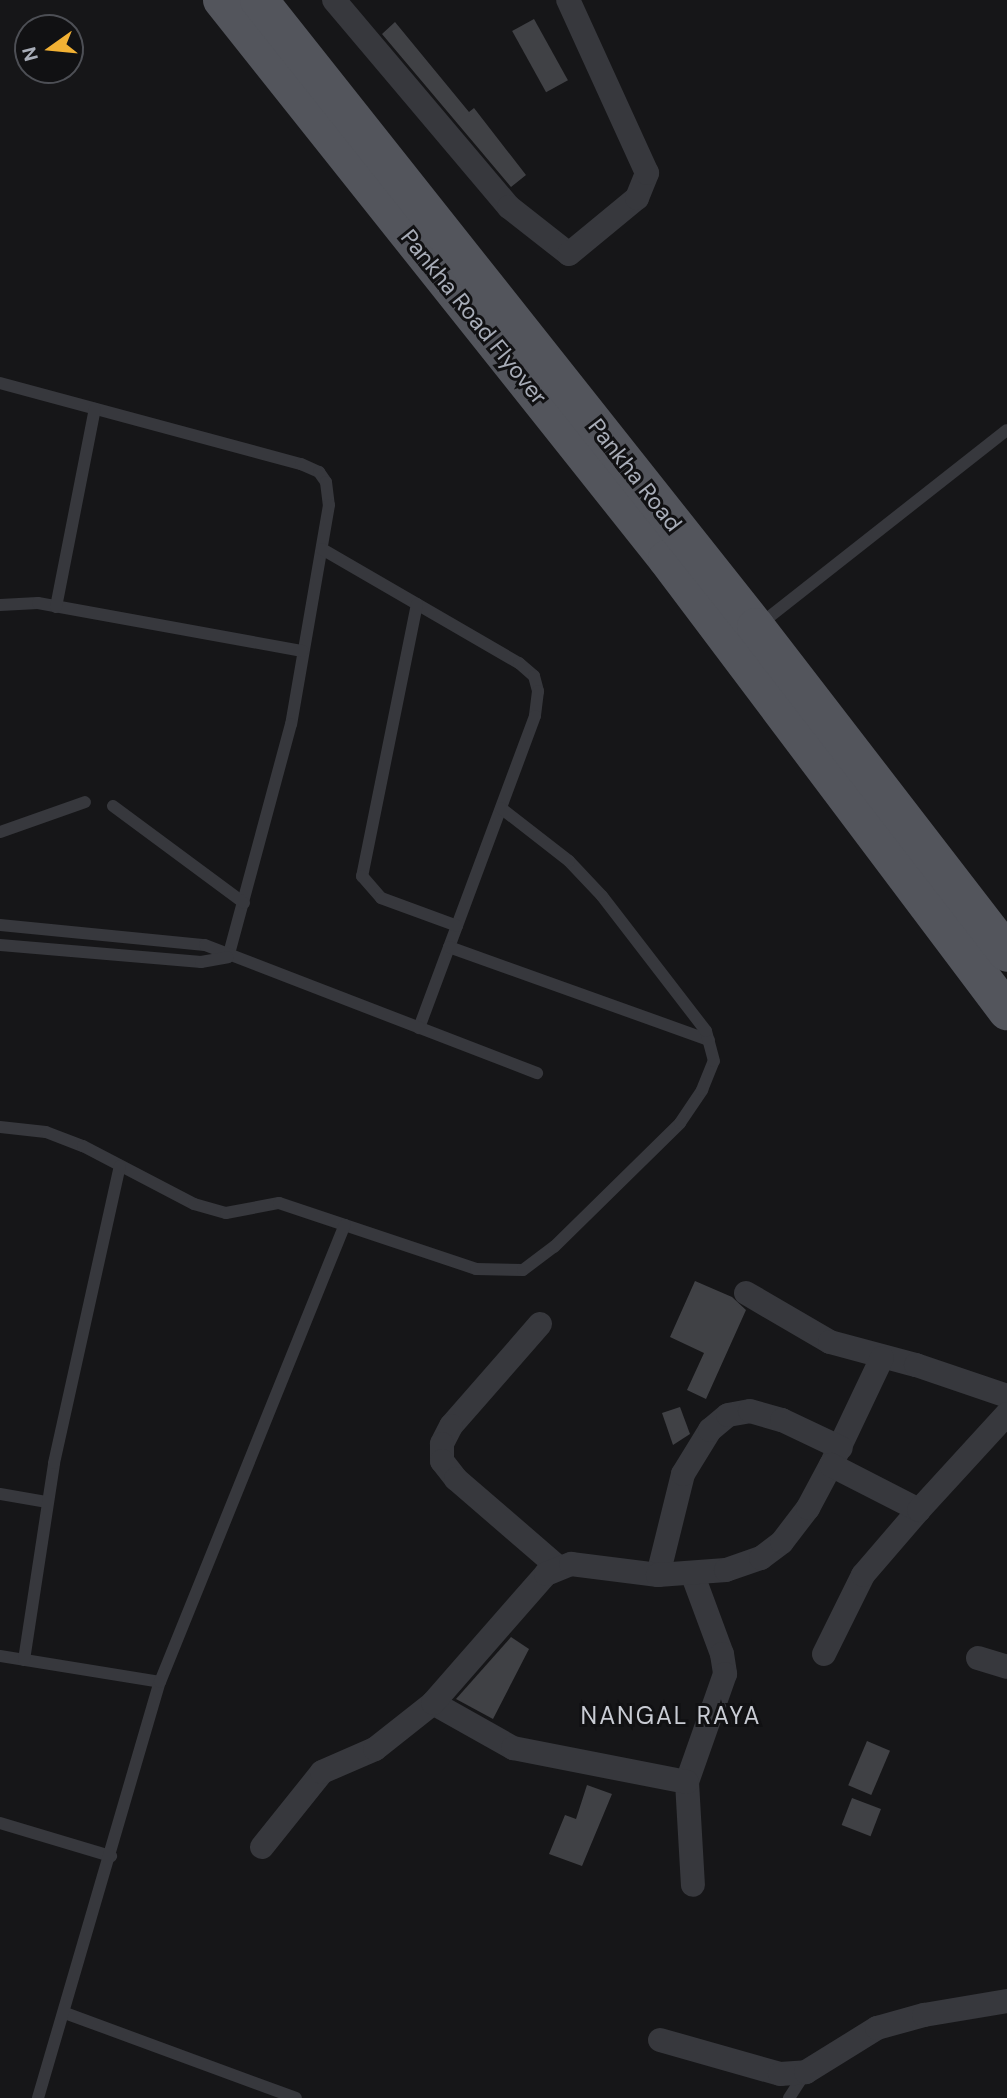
<!DOCTYPE html>
<style>
body{margin:0}
#map{position:relative;width:1007px;height:2098px;overflow:hidden;background:#161618;font-family:"DM Sans",sans-serif}
div>[style]{position:absolute}
.building>*{inset:0;background:#404145;transform-origin:0 0}
.service>*{height:12px;margin:-6px;padding:0 6px;transform-origin:6px;border-radius:6px;background:#37383d}
.minor>*{height:24px;margin:-12px;padding:0 12px;transform-origin:12px;border-radius:12px;background:#37383d}
.primary>*{height:38px;margin:-19px;padding:0 19px;transform-origin:19px;border-radius:19px;background:#53555c}
span{translate:-50% -50%;white-space:nowrap;text-align:center;line-height:1.15;-webkit-text-stroke:6px #111113;paint-order:stroke}
.street-label{font-size:23px;color:#a8adb8}
.neighbourhood-label{font-size:24px;color:#c9ccd4;letter-spacing:2px}
.north{position:absolute;left:14px;top:14px;width:70px;height:70px;box-sizing:border-box;background:#111113;border:2px solid #4d4f55;border-radius:50%;rotate:255deg;font-size:19px;font-weight:700;line-height:28px;text-align:center;color:#a8adb8}
.north::after{content:'';display:block;margin:auto;width:24px;height:32px;background:#f2b134;clip-path:polygon(50% 0,100% 100%,50% 72%,0 100%)}
</style>
<div id="map">
<div class="building">
<i style="left:534px;top:19px;width:70px;height:25px;rotate:61deg"></i>
<i style="clip-path:polygon(395px 22px,469px 112px,474px 108px,526px 175px,511px 187px,382px 34px)"></i>
<i style="clip-path:polygon(695px 1281px,732px 1297px,746px 1310px,706px 1399px,687px 1390px,704px 1353px,670px 1337px)"></i>
<i style="clip-path:polygon(680px 1407px,690px 1434px,673px 1445px,662px 1413px)"></i>
<i style="clip-path:polygon(511px 1637px,529px 1649px,493px 1719px,456px 1699px)"></i>
<i style="left:867px;top:1741px;width:25px;height:48px;rotate:23deg"></i>
<i style="clip-path:polygon(587px 1785px,612px 1794px,582px 1866px,549px 1854px,565px 1815px,576px 1819px)"></i>
<i style="left:852px;top:1798px;width:31px;height:29px;rotate:21deg"></i>
</div>
<div class="service">
<i style="left:0;top:383px;width:312px;rotate:15.1deg"></i>
<i style="left:301px;top:464px;width:20px;rotate:24deg"></i>
<i style="left:319px;top:472px;width:12px;rotate:55deg"></i>
<i style="left:326px;top:482px;width:23px;rotate:83deg"></i>
<i style="left:329px;top:505px;width:222px;rotate:99.8deg"></i>
<i style="left:291px;top:724px;width:241px;rotate:105.1deg"></i>
<i style="left:322px;top:549px;width:228px;rotate:30.1deg"></i>
<i style="left:519px;top:663px;width:20px;rotate:41deg"></i>
<i style="left:534px;top:676px;width:16px;rotate:75deg"></i>
<i style="left:538px;top:691px;width:25px;rotate:97deg"></i>
<i style="left:535px;top:716px;width:333px;rotate:110.4deg"></i>
<i style="left:417px;top:604px;width:278px;rotate:101.4deg"></i>
<i style="left:362px;top:876px;width:29px;rotate:49deg"></i>
<i style="left:381px;top:898px;width:81px;rotate:20.2deg"></i>
<i style="left:0;top:605px;width:38px;rotate:-3deg"></i>
<i style="left:38px;top:603px;width:269px;rotate:10.3deg"></i>
<i style="left:56px;top:607px;width:202px;rotate:-78.9deg"></i>
<i style="left:759px;top:625px;width:315px;rotate:-38.2deg"></i>
<i style="left:113px;top:806px;width:163px;rotate:36.5deg"></i>
<i style="left:0;top:832px;width:90px;rotate:-19.4deg"></i>
<i style="left:0;top:925px;width:206px;rotate:5.6deg"></i>
<i style="left:205px;top:945px;width:356px;rotate:21.1deg"></i>
<i style="left:0;top:945px;width:202px;rotate:4.8deg"></i>
<i style="left:201px;top:962px;width:27px;rotate:-10deg"></i>
<i style="left:449px;top:947px;width:276px;rotate:19.7deg"></i>
<i style="left:0;top:1127px;width:46px;rotate:6.2deg"></i>
<i style="left:46px;top:1132px;width:40px;rotate:21deg"></i>
<i style="left:83px;top:1146px;width:125px;rotate:27.6deg"></i>
<i style="left:194px;top:1204px;width:33px;rotate:16deg"></i>
<i style="left:226px;top:1213px;width:54px;rotate:-10.7deg"></i>
<i style="left:279px;top:1203px;width:208px;rotate:18.5deg"></i>
<i style="left:476px;top:1269px;width:47px;rotate:1.2deg"></i>
<i style="left:523px;top:1270px;width:39px;rotate:-37deg"></i>
<i style="left:554px;top:1247px;width:177px;rotate:-44.5deg"></i>
<i style="left:680px;top:1123px;width:40px;rotate:-56deg"></i>
<i style="left:702px;top:1090px;width:31px;rotate:-68deg"></i>
<i style="left:714px;top:1061px;width:31px;rotate:-105deg"></i>
<i style="left:706px;top:1031px;width:170px;rotate:-127.6deg"></i>
<i style="left:602px;top:896px;width:48px;rotate:-133.3deg"></i>
<i style="left:569px;top:861px;width:86px;rotate:-142.1deg"></i>
<i style="left:0;top:1494px;width:48px;rotate:9.7deg"></i>
<i style="left:0;top:1656px;width:162px;rotate:9.2deg"></i>
<i style="left:24px;top:1660px;width:199px;rotate:-81.3deg"></i>
<i style="left:54px;top:1463px;width:304px;rotate:-77.5deg"></i>
<i style="left:0;top:1823px;width:116px;rotate:16.6deg"></i>
<i style="left:65px;top:2013px;width:246px;rotate:20.2deg"></i>
<i style="left:38px;top:2098px;width:434px;rotate:-73.7deg"></i>
<i style="left:160px;top:1682px;width:493px;rotate:-68deg"></i>
<i style="left:789px;top:2098px;width:30px;rotate:-57deg"></i>
</div>
<div class="minor">
<i style="left:334px;top:0;width:271px;rotate:49.8deg"></i>
<i style="left:509px;top:207px;width:76px;rotate:38.1deg"></i>
<i style="left:569px;top:254px;width:88px;rotate:-39.5deg"></i>
<i style="left:637px;top:198px;width:27px;rotate:-68deg"></i>
<i style="left:647px;top:173px;width:190px;rotate:-114.5deg"></i>
<i style="left:746px;top:1293px;width:97px;rotate:30.3deg"></i>
<i style="left:830px;top:1342px;width:89px;rotate:15deg"></i>
<i style="left:916px;top:1365px;width:96px;rotate:18.8deg"></i>
<i style="left:540px;top:1324px;width:135px;rotate:131.1deg"></i>
<i style="left:451px;top:1426px;width:20px;rotate:117deg"></i>
<i style="left:442px;top:1444px;width:17px;rotate:90deg"></i>
<i style="left:442px;top:1461px;width:23px;rotate:52deg"></i>
<i style="left:456px;top:1479px;width:135px;rotate:40.8deg"></i>
<i style="left:833px;top:1461px;width:114px;rotate:-64.6deg"></i>
<i style="left:692px;top:1573px;width:86px;rotate:69.7deg"></i>
<i style="left:722px;top:1654px;width:20px;rotate:81deg"></i>
<i style="left:725px;top:1674px;width:114px;rotate:109.4deg"></i>
<i style="left:687px;top:1782px;width:103px;rotate:86.7deg"></i>
<i style="left:658px;top:1575px;width:104px;rotate:-76.1deg"></i>
<i style="left:683px;top:1474px;width:52px;rotate:-58.5deg"></i>
<i style="left:710px;top:1430px;width:23px;rotate:-40deg"></i>
<i style="left:728px;top:1415px;width:22px;rotate:-10deg"></i>
<i style="left:750px;top:1411px;width:33px;rotate:16deg"></i>
<i style="left:782px;top:1420px;width:65px;rotate:25.4deg"></i>
<i style="left:824px;top:1654px;width:88px;rotate:-63.7deg"></i>
<i style="left:863px;top:1575px;width:86px;rotate:-49.3deg"></i>
<i style="left:978px;top:1658px;width:30px;rotate:17deg"></i>
<i style="left:433px;top:1703px;width:92px;rotate:29.4deg"></i>
<i style="left:513px;top:1748px;width:177px;rotate:11.1deg"></i>
<i style="left:262px;top:1847px;width:96px;rotate:-51.3deg"></i>
<i style="left:322px;top:1772px;width:58px;rotate:-23.5deg"></i>
<i style="left:375px;top:1749px;width:74px;rotate:-38.4deg"></i>
<i style="left:433px;top:1703px;width:171px;rotate:-48.8deg"></i>
<i style="left:546px;top:1574px;width:27px;rotate:-22deg"></i>
<i style="left:571px;top:1564px;width:88px;rotate:7.2deg"></i>
<i style="left:658px;top:1575px;width:68px;rotate:-4.2deg"></i>
<i style="left:726px;top:1570px;width:37px;rotate:-19deg"></i>
<i style="left:761px;top:1558px;width:26px;rotate:-37deg"></i>
<i style="left:782px;top:1542px;width:43px;rotate:-52.6deg"></i>
<i style="left:808px;top:1508px;width:49px;rotate:-61.9deg"></i>
<i style="left:831px;top:1465px;width:99px;rotate:27.1deg"></i>
<i style="left:919px;top:1510px;width:130px;rotate:-47.5deg"></i>
<i style="left:660px;top:2040px;width:125px;rotate:15.8deg"></i>
<i style="left:780px;top:2074px;width:26px;rotate:-4deg"></i>
<i style="left:806px;top:2072px;width:84px;rotate:-31.8deg"></i>
<i style="left:877px;top:2028px;width:49px;rotate:-15.5deg"></i>
<i style="left:924px;top:2015px;width:84px;rotate:-9.6deg"></i>
</div>
<div class="primary">
<i style="left:222px;top:0;width:714px;rotate:51.48deg"></i>
<i style="left:667px;top:559px;width:566px;rotate:53.05deg"></i>
<i style="left:259px;top:0;width:800px;rotate:51.6deg"></i>
<i style="left:756px;top:627px;width:411px;rotate:52.4deg"></i>
</div>
<div class="street-label">
<span style="left:474px;top:317px;rotate:51deg">Pankha Road Flyover</span>
<span style="left:635px;top:475px;rotate:52deg">Pankha Road</span>
</div>
<div class="neighbourhood-label">
<span style="left:671px;top:1716px">NANGAL RAYA</span>
</div>
<div class="north">N</div>
</div>
